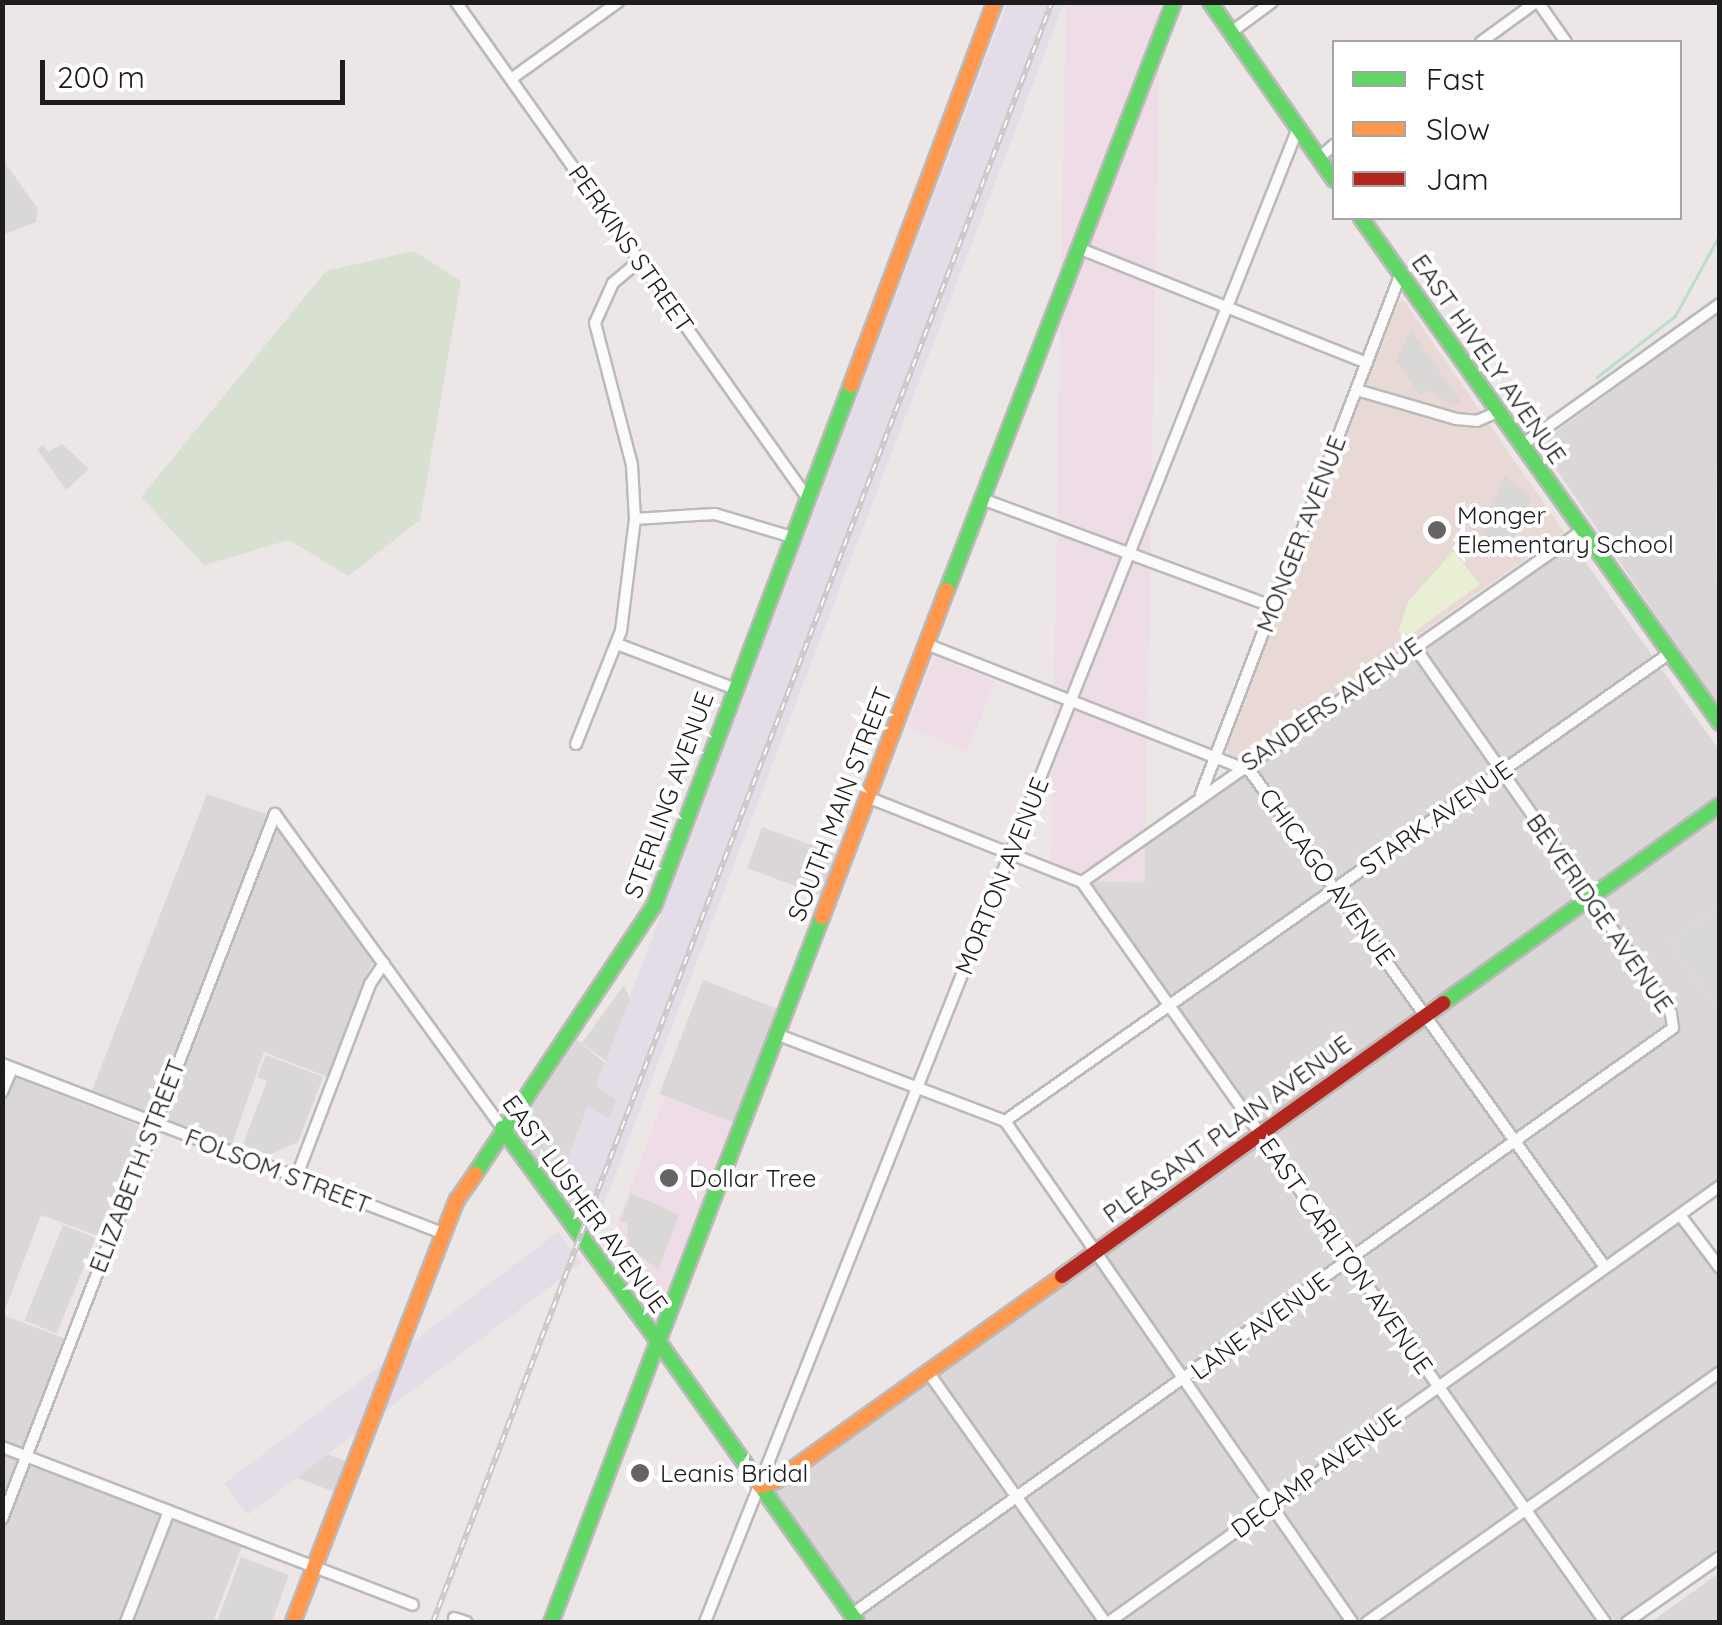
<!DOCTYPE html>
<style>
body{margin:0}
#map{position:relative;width:1722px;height:1625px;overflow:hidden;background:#ece6e7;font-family:Quicksand,sans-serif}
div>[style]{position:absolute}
.residential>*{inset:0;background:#dbd7d8;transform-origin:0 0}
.commercial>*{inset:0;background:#eedce7;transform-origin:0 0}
.industrial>*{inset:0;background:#e4dde7;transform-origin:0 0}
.education>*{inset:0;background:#e9d9d6}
.religious>*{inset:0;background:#dad7d8}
.wetland>*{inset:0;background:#d8e0d2}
.park>*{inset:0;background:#e9efd3}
.parking>*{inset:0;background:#dad7d7;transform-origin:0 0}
.stream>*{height:2.5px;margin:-1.25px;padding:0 1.25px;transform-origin:1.25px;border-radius:1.25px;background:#badeca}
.roads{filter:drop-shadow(2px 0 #bcb9b9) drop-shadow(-2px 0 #bcb9b9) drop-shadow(0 2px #bcb9b9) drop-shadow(0 -2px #bcb9b9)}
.street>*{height:10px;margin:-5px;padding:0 5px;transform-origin:5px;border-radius:5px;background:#fcfbfb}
.fast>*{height:14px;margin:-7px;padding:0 7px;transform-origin:7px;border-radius:7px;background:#63d668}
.slow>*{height:14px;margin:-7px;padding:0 7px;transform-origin:7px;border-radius:7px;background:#ff974d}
.jam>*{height:14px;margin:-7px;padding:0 7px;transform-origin:7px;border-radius:7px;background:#b3261e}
.rail>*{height:6px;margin-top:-3px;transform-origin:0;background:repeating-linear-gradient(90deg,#fff 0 8px,#cac9c9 0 16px);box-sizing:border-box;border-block:2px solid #cac9c9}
.dots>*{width:28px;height:28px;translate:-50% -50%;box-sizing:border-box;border:5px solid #fff;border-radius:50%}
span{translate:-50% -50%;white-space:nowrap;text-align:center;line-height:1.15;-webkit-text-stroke:8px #fff;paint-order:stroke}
.street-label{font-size:25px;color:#1d1d1d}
.poi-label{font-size:25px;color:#1d1d1d}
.left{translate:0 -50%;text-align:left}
.frame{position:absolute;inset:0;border:5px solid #1d1d1d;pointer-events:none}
.legend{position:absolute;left:1332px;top:40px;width:350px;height:180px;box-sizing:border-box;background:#fff;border:2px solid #a5a5a5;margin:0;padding:12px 18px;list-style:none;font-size:30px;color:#1d1d1d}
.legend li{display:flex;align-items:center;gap:20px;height:50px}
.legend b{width:50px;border:2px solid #a5a5a5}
.scale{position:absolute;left:40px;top:60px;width:305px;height:45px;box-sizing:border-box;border:5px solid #1d1d1d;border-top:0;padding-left:12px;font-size:30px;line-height:35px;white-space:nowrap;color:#1d1d1d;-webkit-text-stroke:8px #fff;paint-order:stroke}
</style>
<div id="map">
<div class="residential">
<i style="clip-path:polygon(1719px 313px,1716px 532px,1719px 707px,1539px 444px)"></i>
<i style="clip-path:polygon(1572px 543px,1719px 750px,1719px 907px,1669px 942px,1719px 1012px,1719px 1178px,1439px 1377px,1091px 883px)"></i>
<i style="clip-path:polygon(207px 794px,266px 814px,374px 958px,328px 1077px,264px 1052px,231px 1147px,91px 1093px)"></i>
<i style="left:762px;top:827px;width:79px;height:44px;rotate:20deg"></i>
<i style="left:703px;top:980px;width:79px;height:122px;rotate:21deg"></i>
<i style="clip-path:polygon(577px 1040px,605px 1063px,596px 1086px,617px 1099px,609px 1119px,588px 1106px,556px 1190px,517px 1129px)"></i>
<i style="clip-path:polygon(2px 1072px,145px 1128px,104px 1238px,41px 1215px,3px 1315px,66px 1339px,20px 1460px,242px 1546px,213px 1622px,3px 1622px)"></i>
<i style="clip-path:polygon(1256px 1145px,1599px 1622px,867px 1622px,776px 1497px,777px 1487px)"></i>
<i style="clip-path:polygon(1678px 1224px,1719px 1277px,1719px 1550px,1615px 1622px,1448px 1387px)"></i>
<i style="left:309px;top:1447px;width:39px;height:33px;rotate:21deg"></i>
<i style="clip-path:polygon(1719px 1573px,1719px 1622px,1651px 1622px)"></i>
</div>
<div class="commercial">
<i style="left:1066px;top:2px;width:94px;height:879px;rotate:1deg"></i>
<i style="left:935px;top:657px;width:65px;height:75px;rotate:22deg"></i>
<i style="clip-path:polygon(665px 1096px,733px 1123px,660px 1309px,652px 1313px,604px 1257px)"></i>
</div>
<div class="industrial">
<i style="clip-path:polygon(1007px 3px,1064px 3px,593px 1233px,556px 1190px,589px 1106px,609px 1119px,616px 1100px,596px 1086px)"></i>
<i style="left:558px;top:1232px;width:39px;height:418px;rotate:53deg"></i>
</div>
<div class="education">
<i style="clip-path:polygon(1404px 301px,1564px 532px,1242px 759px,1229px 759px,1227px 745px,1397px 304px)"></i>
</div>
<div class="religious">
<i style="clip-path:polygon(1719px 907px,1719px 1012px,1669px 942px)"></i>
</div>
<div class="wetland">
<i style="clip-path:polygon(414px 251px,461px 281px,420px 520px,348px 576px,289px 540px,204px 565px,141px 497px,326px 271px)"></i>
</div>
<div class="park">
<i style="clip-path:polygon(1453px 551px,1480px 584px,1410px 635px,1398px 633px,1408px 602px)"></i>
</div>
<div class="parking">
<i style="clip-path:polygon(3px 160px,38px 209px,36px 222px,3px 235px)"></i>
<i style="clip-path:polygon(1411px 330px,1461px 402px,1454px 406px,1427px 390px,1420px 395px,1396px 361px)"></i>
<i style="clip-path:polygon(62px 444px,89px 469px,66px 490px,37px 449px,43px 445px,48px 452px)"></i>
<i style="clip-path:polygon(1504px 476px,1531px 497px,1508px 555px,1482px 535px)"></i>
<i style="clip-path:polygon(624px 985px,630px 998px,606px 1061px,582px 1043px)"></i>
<i style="clip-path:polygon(266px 1055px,323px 1077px,298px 1142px,269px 1155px,243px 1144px,267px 1081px,257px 1077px)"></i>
<i style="clip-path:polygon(631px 1193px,679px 1215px,658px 1270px,629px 1246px,627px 1223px,620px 1220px)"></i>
<i style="left:63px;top:1225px;width:35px;height:103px;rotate:22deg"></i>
<i style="clip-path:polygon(241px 1557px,289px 1575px,272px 1622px,217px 1622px)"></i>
</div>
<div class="stream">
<i style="left:1597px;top:377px;width:99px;rotate:-38deg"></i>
<i style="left:1675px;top:316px;width:94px;rotate:-61.2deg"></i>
</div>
<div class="roads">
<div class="street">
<i style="left:456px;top:2px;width:605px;rotate:54.68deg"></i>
<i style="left:1538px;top:2px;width:49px;rotate:55deg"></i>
<i style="left:1230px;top:33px;width:52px;rotate:-36.4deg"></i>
<i style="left:1481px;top:42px;width:68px;rotate:-36deg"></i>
<i style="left:511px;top:79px;width:132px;rotate:-35.7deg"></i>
<i style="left:1319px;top:158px;width:20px;rotate:-41deg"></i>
<i style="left:1078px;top:248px;width:311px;rotate:21.7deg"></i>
<i style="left:1357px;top:390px;width:103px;rotate:16.3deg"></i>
<i style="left:1456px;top:419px;width:21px;rotate:5deg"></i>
<i style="left:1477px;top:421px;width:24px;rotate:-24deg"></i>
<i style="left:1522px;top:445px;width:243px;rotate:-35.5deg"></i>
<i style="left:982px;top:499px;width:309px;rotate:20.3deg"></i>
<i style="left:635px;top:519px;width:80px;rotate:-3.6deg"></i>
<i style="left:715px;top:514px;width:77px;rotate:16.6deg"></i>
<i style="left:617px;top:644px;width:124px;rotate:20.8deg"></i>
<i style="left:926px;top:644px;width:348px;rotate:21.4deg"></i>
<i style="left:1250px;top:771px;width:610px;rotate:54.41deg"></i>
<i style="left:576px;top:744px;width:122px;rotate:-68.3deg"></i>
<i style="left:621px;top:631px;width:113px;rotate:-82.9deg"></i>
<i style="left:635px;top:519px;width:54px;rotate:-93.2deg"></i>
<i style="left:632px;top:465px;width:147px;rotate:-104.6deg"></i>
<i style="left:595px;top:323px;width:44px;rotate:-65.8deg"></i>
<i style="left:613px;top:283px;width:34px;rotate:-40deg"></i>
<i style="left:1201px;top:794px;width:558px;rotate:-69deg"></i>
<i style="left:867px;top:797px;width:231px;rotate:21.6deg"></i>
<i style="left:1082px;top:882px;width:906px;rotate:54.75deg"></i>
<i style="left:1082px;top:882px;width:612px;rotate:-35.09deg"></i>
<i style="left:776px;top:1034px;width:245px;rotate:20.8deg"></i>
<i style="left:1005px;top:1121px;width:609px;rotate:55.29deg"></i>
<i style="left:2px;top:1064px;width:471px;rotate:21deg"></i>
<i style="left:2px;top:1092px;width:26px;rotate:-67deg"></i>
<i style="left:1005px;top:1121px;width:813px;rotate:-35.14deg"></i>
<i style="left:296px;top:1178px;width:208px;rotate:-69.1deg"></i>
<i style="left:370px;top:984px;width:25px;rotate:-56deg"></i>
<i style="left:1680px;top:1215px;width:66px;rotate:53deg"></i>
<i style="left:928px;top:1372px;width:306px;rotate:54.7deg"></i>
<i style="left:2px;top:1447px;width:440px;rotate:21deg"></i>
<i style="left:2px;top:1519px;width:756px;rotate:-68.83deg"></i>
<i style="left:275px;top:814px;width:387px;rotate:54.1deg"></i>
<i style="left:851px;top:1615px;width:1010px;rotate:-35.53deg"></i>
<i style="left:1673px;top:1028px;width:15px;rotate:-98deg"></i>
<i style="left:1671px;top:1013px;width:449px;rotate:-125deg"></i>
<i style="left:454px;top:1618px;width:13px;rotate:18deg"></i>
<i style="left:126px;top:1622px;width:119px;rotate:-68.8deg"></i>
<i style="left:705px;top:1622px;width:1607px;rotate:-68.35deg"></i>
<i style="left:1109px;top:1622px;width:751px;rotate:-35.51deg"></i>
<i style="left:1367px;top:1622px;width:433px;rotate:-35.3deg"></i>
<i style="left:1627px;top:1622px;width:113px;rotate:-35deg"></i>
</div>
<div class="fast">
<i style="left:1210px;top:2px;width:217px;rotate:55.1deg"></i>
<i style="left:1361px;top:218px;width:620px;rotate:54.59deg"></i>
<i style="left:947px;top:590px;width:630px;rotate:-68.89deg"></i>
<i style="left:822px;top:917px;width:455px;rotate:111.1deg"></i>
<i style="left:658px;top:1341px;width:344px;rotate:54.7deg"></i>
<i style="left:1443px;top:1003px;width:340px;rotate:-35.6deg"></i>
<i style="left:502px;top:1128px;width:264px;rotate:53.8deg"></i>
<i style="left:658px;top:1341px;width:301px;rotate:110.8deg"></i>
<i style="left:475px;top:1174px;width:322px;rotate:-56.3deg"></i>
<i style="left:654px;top:906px;width:557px;rotate:-69.29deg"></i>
</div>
<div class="slow">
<i style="left:851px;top:385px;width:409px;rotate:-69.4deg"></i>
<i style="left:822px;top:917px;width:350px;rotate:-69.1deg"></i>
<i style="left:760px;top:1486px;width:17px;rotate:-17deg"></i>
<i style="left:776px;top:1481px;width:352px;rotate:-35.6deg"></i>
<i style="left:293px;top:1622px;width:453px;rotate:-68.8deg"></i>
<i style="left:457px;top:1200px;width:32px;rotate:-55deg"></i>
</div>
<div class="jam">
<i style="left:1062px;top:1276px;width:469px;rotate:-35.6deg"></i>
</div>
</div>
<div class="rail">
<i style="left:433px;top:1622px;width:1734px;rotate:-69.09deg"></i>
</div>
<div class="dots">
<i style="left:1437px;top:530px;background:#656364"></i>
<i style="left:669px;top:1178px;background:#656364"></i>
<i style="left:640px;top:1473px;background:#656364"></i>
</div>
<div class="street-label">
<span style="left:631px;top:249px;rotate:55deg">PERKINS STREET</span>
<span style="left:1489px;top:359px;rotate:55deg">EAST HIVELY AVENUE</span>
<span style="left:1301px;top:534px;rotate:-69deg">MONGER AVENUE</span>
<span style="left:1331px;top:704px;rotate:-35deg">SANDERS AVENUE</span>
<span style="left:669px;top:795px;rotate:-70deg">STERLING AVENUE</span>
<span style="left:840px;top:804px;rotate:-69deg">SOUTH MAIN STREET</span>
<span style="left:1436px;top:818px;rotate:-35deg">STARK AVENUE</span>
<span style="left:1002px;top:876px;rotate:-68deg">MORTON AVENUE</span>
<span style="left:1327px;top:877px;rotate:54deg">CHICAGO AVENUE</span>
<span style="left:1600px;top:913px;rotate:55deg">BEVERIDGE AVENUE</span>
<span style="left:1227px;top:1129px;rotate:-36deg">PLEASANT PLAIN AVENUE</span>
<span style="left:137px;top:1166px;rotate:-69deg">ELIZABETH STREET</span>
<span style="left:278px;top:1171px;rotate:21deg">FOLSOM STREET</span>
<span style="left:585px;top:1204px;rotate:54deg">EAST LUSHER AVENUE</span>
<span style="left:1346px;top:1256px;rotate:55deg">EAST CARLTON AVENUE</span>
<span style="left:1260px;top:1326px;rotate:-36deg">LANE AVENUE</span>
<span style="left:1316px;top:1473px;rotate:-36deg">DECAMP AVENUE</span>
</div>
<div class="poi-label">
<span class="left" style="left:1457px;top:530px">Monger<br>Elementary School</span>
<span class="left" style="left:689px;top:1178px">Dollar Tree</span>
<span class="left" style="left:660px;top:1473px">Leanis Bridal</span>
</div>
<div class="frame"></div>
<ul class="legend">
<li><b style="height:12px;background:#63d668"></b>Fast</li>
<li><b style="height:12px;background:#ff974d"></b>Slow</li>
<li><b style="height:12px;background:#b3261e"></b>Jam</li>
</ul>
<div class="scale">200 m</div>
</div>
